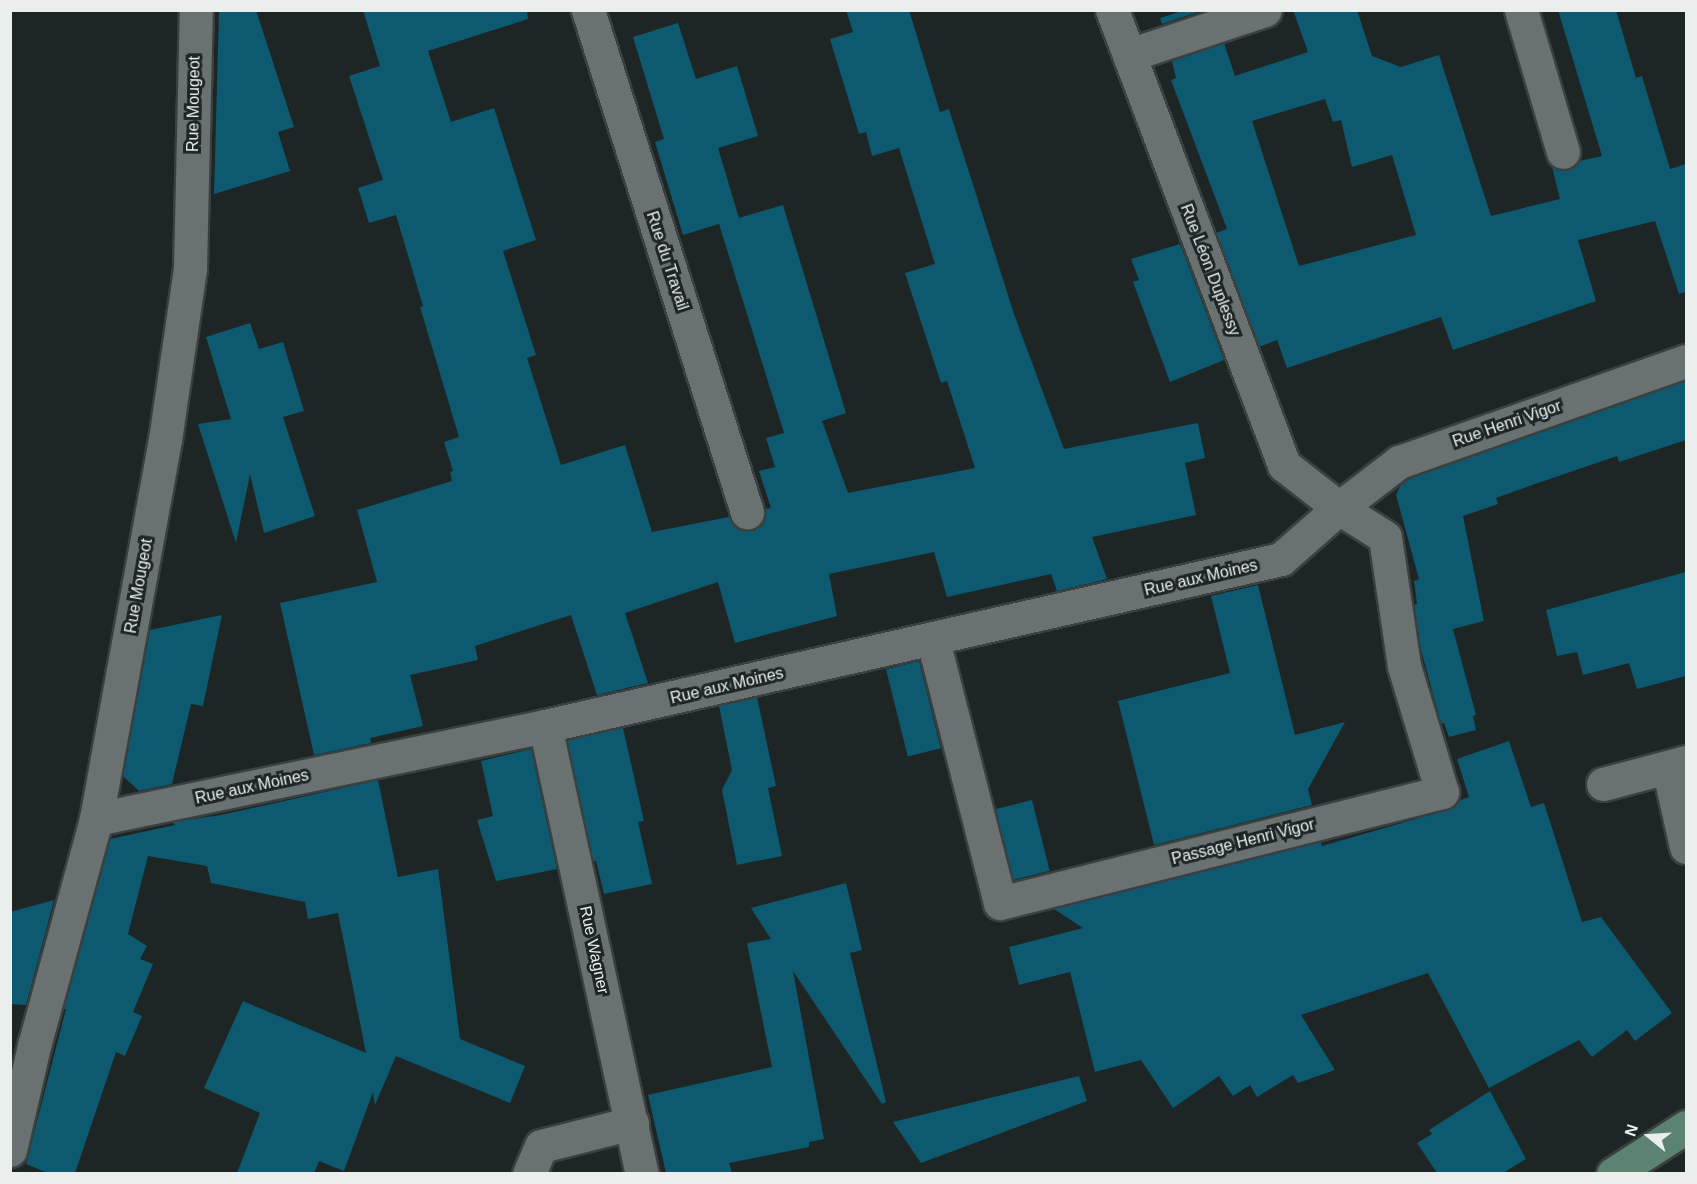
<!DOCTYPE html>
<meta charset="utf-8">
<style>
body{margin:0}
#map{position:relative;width:1697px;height:1184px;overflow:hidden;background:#1e2525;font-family:Arial,sans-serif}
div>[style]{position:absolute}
.building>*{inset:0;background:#0d596f;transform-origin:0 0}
.roads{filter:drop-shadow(2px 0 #3a403f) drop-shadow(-2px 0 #3a403f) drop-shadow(0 2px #3a403f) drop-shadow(0 -2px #3a403f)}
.street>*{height:33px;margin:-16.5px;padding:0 16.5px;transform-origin:16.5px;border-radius:16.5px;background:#697271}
.secondary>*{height:33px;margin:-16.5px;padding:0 16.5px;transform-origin:16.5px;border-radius:16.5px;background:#5c8271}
span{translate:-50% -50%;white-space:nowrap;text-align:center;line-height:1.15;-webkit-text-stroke:6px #1e2525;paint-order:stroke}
.street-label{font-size:16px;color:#eaefee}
.frame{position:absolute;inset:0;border:12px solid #eaefee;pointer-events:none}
.north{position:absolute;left:1619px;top:1106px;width:60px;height:60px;-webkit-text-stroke:4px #1e2525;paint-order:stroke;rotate:288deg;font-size:16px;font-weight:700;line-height:24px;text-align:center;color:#eaefee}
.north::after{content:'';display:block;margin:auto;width:21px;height:27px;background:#eaefee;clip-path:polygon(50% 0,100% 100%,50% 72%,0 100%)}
</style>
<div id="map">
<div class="building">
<i style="clip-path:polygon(219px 10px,256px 10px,294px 127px,278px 132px,290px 171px,214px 194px)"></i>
<i style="clip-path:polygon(363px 10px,527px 10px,528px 19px,428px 51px,451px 122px,494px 108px,536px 240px,503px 251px,536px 355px,527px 358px,561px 465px,625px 445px,652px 532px,729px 517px,734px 525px,742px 530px,752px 530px,760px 525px,765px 517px,765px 509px,771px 508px,759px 471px,775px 467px,766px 438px,784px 433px,719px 224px,683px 235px,655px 142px,664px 139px,633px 37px,678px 23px,696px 79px,737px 66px,758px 136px,718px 148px,739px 218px,783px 205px,846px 413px,822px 421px,848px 493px,975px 468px,947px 381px,941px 383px,905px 273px,935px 264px,899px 148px,872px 156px,866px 132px,859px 134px,830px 39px,853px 32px,846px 10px,909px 10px,940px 112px,949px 109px,1014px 314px,1064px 449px,1198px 423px,1205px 458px,1185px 463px,1196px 515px,1092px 537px,1107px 579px,1057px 591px,1051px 574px,947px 597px,934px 552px,829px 574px,837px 616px,735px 643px,718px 582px,625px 613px,648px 683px,597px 695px,571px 615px,475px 646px,478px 660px,410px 675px,423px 726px,370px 738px,371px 743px,314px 755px,280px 603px,377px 582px,357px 510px,452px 481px,450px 472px,453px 471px,444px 442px,459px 437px,420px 307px,423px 306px,396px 215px,369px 223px,358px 188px,383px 180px,349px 76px,380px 66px)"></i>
<i style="clip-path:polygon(1185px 10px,1204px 10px,1162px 24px,1160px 18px)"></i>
<i style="clip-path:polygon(evenodd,1293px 10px,1357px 10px,1372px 56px,1401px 67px,1439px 55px,1491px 216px,1560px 199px,1552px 167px,1568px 170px,1579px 161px,1602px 156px,1558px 10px,1616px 10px,1636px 78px,1642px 76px,1670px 169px,1686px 164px,1686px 292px,1679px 294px,1655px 221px,1578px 240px,1596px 301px,1453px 350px,1441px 317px,1287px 368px,1277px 340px,1259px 347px,1216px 233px,1227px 229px,1171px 80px,1176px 78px,1172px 61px,1224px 43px,1235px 76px,1308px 52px,1293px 10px,1325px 99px,1333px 122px,1341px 120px,1352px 167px,1392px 155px,1416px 235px,1299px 266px,1252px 121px,1325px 99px)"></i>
<i style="clip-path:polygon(1180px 244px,1224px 360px,1170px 382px,1133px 282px,1139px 280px,1131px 259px)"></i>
<i style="clip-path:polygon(250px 323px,259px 349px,283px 342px,304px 411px,283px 417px,315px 516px,264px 533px,250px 474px,236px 543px,198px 424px,231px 419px,206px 337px)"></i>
<i style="clip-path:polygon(1686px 381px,1686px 440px,1619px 462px,1617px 456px,1535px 484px,1496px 498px,1498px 504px,1463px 516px,1484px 621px,1453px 629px,1476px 715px,1473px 716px,1476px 730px,1449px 737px,1444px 723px,1441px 723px,1421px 650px,1414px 605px,1417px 604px,1414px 581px,1419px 579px,1396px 495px,1402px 483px,1408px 479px)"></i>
<i style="clip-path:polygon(1686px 572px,1686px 676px,1637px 689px,1629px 663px,1583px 675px,1577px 652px,1557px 656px,1546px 610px)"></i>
<i style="clip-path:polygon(1258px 585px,1295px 735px,1345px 722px,1308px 789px,1312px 805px,1154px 845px,1118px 701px,1230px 673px,1211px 596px)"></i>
<i style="clip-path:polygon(222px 615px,203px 706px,191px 704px,172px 784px,139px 791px,123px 776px,150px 630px)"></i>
<i style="left:919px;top:661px;width:90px;height:34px;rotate:76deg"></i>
<i style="clip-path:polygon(757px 697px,776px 786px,768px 788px,782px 856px,737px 865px,722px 790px,732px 770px,719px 706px)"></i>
<i style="clip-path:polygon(623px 728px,644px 821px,638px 822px,652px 884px,604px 894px,596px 861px,593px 861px,567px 740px)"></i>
<i style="clip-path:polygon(1509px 741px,1531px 807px,1544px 803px,1582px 922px,1601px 917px,1672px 1013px,1635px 1041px,1627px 1030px,1592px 1057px,1579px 1040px,1489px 1088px,1428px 973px,1301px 1015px,1335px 1070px,1298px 1083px,1293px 1075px,1257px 1097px,1250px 1085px,1233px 1096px,1219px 1076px,1173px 1108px,1141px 1060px,1095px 1072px,1070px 972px,1019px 985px,1009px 947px,1083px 928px,1054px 909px,1321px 842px,1322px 846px,1447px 810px,1458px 801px,1469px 797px,1457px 759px)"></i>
<i style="clip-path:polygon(531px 749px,557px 869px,496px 881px,477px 820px,493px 816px,481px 761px)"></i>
<i style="clip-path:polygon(378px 780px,398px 877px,438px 869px,460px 1039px,525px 1066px,510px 1103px,396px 1056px,375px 1105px,373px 1092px,344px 1171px,319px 1161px,314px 1173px,237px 1173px,260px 1113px,204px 1088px,243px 1001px,366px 1053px,338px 913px,308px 919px,305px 902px,211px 883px,207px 866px,148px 856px,128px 934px,147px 946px,140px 959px,153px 964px,133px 1012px,142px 1016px,125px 1056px,116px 1052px,75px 1173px,48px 1173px,26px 1164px,66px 1009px,64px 1009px,110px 839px,175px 825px,172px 822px,221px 815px)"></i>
<i style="left:1032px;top:800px;width:73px;height:38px;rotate:76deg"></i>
<i style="clip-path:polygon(846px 883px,862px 950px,850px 953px,886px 1102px,882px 1104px,793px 971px,824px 1139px,809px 1142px,809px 1147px,729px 1163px,732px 1173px,666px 1173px,648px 1095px,772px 1067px,747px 943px,771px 939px,751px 908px)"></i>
<i style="clip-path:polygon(54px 900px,26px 1005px,10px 1004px,10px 912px)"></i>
<i style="clip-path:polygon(1079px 1076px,1087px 1101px,921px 1163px,893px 1122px)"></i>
<i style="clip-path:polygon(1490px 1091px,1526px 1159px,1503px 1173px,1437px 1173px,1417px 1143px,1432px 1134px,1429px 1130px)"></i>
</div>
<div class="roads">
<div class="street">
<i style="left:588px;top:10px;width:527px;rotate:72.43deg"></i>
<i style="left:1521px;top:10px;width:148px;rotate:73.5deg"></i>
<i style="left:1129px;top:55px;width:143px;rotate:-18.3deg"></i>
<i style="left:933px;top:640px;width:271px;rotate:75.7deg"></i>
<i style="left:1000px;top:903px;width:456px;rotate:-14.1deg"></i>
<i style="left:1442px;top:792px;width:132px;rotate:-106.8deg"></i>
<i style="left:1404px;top:666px;width:130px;rotate:-98.4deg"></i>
<i style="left:1385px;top:537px;width:54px;rotate:-147.8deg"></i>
<i style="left:1339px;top:508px;width:70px;rotate:-142deg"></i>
<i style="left:1284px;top:465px;width:486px;rotate:-110.7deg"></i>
<i style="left:545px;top:726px;width:458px;rotate:77.8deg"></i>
<i style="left:1668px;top:767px;width:82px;rotate:77.3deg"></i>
<i style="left:1603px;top:784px;width:86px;rotate:-14.8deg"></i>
<i style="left:96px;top:819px;width:459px;rotate:-11.7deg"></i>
<i style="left:545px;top:726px;width:755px;rotate:-12.78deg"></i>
<i style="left:1281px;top:559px;width:77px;rotate:-41.3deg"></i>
<i style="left:1339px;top:508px;width:76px;rotate:-37.5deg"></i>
<i style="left:1399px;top:462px;width:304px;rotate:-19.4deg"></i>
<i style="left:10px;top:1150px;width:107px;rotate:-77deg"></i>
<i style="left:34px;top:1046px;width:235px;rotate:-74.7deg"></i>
<i style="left:96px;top:819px;width:385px;rotate:-79.7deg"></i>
<i style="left:165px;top:440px;width:174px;rotate:-81.7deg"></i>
<i style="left:190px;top:268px;width:258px;rotate:-88.7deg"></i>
<i style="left:529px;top:1174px;width:30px;rotate:-67deg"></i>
<i style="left:541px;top:1146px;width:94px;rotate:-14.2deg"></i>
</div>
<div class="secondary">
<i style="left:1613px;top:1174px;width:87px;rotate:-32.8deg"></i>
</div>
</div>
<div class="street-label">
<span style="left:194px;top:104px;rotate:-89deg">Rue Mougeot</span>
<span style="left:667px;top:261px;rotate:72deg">Rue du Travail</span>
<span style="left:1210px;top:270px;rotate:69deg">Rue Léon Duplessy</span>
<span style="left:1507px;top:424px;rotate:-19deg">Rue Henri Vigor</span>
<span style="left:1201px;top:578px;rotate:-13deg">Rue aux Moines</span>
<span style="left:139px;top:586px;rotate:-80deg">Rue Mougeot</span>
<span style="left:727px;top:686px;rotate:-13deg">Rue aux Moines</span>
<span style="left:252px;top:787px;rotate:-12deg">Rue aux Moines</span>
<span style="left:1243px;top:842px;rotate:-14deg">Passage Henri Vigor</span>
<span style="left:594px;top:950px;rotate:78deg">Rue Wagner</span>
</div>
<div class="frame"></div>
<div class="north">N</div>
</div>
